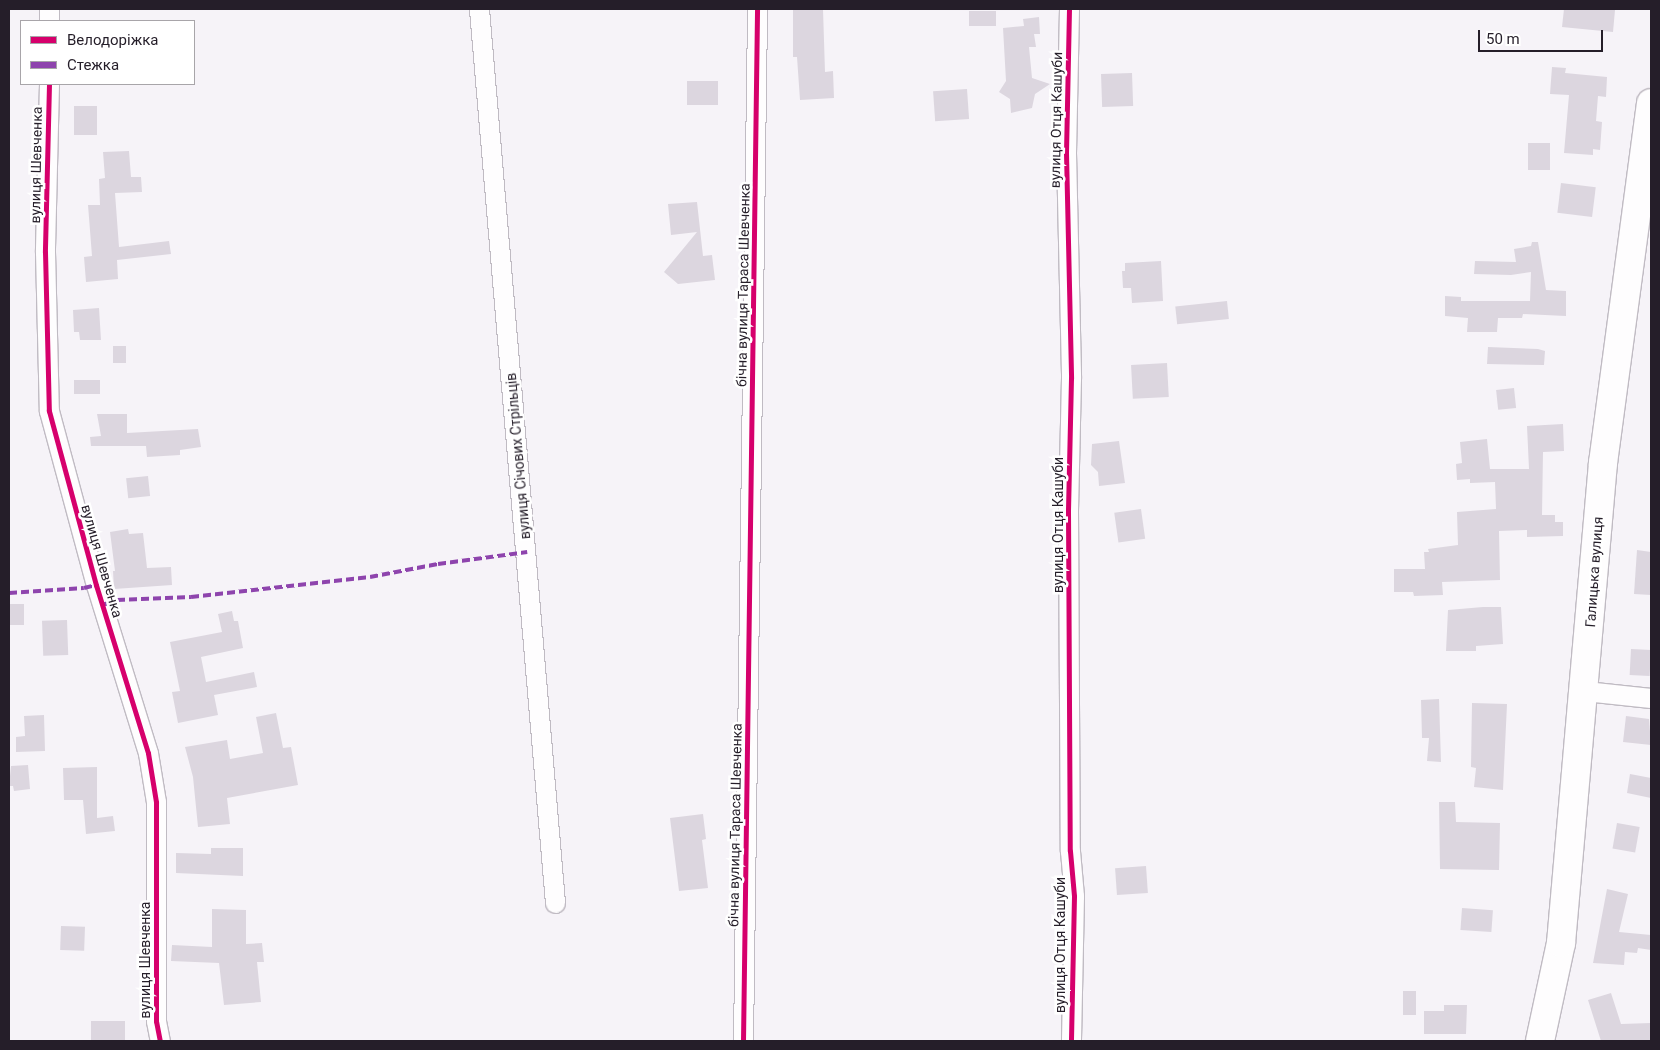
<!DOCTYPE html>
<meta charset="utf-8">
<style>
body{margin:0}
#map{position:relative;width:1660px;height:1050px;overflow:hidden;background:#f6f3f8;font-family:Roboto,sans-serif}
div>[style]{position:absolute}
.building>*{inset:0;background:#dcd6df;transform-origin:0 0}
.roads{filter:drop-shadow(1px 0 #c0bbc3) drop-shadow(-1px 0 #c0bbc3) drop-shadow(0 1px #c0bbc3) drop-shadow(0 -1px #c0bbc3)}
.street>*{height:19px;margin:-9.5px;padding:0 9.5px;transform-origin:9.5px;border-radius:9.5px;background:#fefdfe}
.secondary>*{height:28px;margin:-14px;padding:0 14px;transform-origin:14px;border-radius:14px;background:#fefdfe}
.quiet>*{height:4px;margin-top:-2px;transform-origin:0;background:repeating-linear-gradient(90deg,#8e44ad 0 8px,transparent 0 12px)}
.cycleway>*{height:5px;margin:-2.5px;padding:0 2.5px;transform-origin:2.5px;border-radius:2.5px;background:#d6006c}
span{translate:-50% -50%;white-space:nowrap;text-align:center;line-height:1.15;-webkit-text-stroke:5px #fff;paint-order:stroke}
.street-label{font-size:14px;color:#251e29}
.frame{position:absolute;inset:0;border:10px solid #251e29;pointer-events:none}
.legend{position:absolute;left:20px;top:20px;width:175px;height:65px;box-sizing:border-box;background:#fff;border:1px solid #a8a5a9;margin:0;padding:6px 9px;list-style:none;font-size:15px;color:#251e29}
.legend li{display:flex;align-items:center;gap:10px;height:25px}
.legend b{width:25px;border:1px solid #a8a5a9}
.scale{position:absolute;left:1478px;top:30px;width:125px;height:22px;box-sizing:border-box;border:2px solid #251e29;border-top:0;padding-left:6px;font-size:15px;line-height:18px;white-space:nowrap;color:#251e29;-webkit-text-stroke:4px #fff;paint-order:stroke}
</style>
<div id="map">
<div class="building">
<i style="clip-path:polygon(793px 9px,823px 9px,825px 72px,833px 71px,834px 98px,800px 100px,797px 57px,793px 57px)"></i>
<i style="clip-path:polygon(1564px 9px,1615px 10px,1613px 32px,1562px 27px)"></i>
<i style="left:996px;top:11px;width:15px;height:27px;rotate:90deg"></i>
<i style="clip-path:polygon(1039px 17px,1040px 34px,1034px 34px,1036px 47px,1029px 47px,1032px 78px,1050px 84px,1035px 94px,1032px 108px,1011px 113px,1010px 99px,999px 92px,1006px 81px,1003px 28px,1024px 26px,1023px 19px)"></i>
<i style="clip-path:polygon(1552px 67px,1566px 68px,1565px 73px,1607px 77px,1606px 97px,1598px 96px,1596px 121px,1602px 122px,1600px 150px,1593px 149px,1593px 155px,1564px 153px,1569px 95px,1550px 94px)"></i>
<i style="left:1132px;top:73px;width:33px;height:31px;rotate:88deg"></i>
<i style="left:718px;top:81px;width:24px;height:31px;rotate:90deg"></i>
<i style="left:967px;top:89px;width:30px;height:34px;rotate:86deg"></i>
<i style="left:74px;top:106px;width:23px;height:29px"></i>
<i style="left:1528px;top:143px;width:22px;height:27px"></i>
<i style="clip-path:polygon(129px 151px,131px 177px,141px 177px,142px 192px,115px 193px,119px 247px,169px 241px,171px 254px,117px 260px,118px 279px,86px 282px,84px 257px,92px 256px,88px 205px,100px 205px,99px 179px,105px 178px,103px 152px)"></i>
<i style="left:1561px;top:183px;width:35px;height:30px;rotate:7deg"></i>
<i style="clip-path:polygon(697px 202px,703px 256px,712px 255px,715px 280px,678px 284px,664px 272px,697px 232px,671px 235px,668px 204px)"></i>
<i style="clip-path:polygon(1532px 242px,1538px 242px,1546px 290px,1566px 291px,1566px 316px,1523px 314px,1522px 318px,1498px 318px,1497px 332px,1467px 332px,1468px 318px,1445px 316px,1445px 296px,1461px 297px,1461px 301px,1530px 301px,1531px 272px,1511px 275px,1474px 274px,1475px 261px,1516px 262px,1514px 249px,1531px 246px)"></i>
<i style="clip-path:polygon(1161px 261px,1163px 301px,1132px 303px,1131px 288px,1123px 288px,1122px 271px,1125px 271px,1125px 263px)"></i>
<i style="left:1227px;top:301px;width:18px;height:52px;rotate:84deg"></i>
<i style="clip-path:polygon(99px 308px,101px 340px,80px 340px,79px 332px,74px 332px,73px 310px)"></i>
<i style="left:113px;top:346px;width:13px;height:17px"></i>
<i style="clip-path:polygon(1488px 347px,1538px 349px,1545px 351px,1544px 365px,1487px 364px)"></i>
<i style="left:1167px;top:363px;width:34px;height:36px;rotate:87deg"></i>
<i style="left:74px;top:380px;width:26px;height:14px"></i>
<i style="left:1514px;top:388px;width:20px;height:18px;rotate:84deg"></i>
<i style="clip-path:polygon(97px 414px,127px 414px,127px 433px,198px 429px,201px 447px,180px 450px,180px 455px,147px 457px,146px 446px,91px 446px,90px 437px,101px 436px)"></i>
<i style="clip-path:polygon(1563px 424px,1564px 451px,1543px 452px,1542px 515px,1555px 515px,1555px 522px,1563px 522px,1563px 536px,1527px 537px,1527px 530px,1499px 531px,1500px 580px,1442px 582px,1443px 595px,1414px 596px,1413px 592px,1394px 592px,1394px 569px,1425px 569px,1424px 552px,1429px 552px,1428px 549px,1458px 545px,1457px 512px,1496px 509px,1495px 482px,1470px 483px,1470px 479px,1457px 480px,1456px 464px,1462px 463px,1460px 442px,1487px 439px,1490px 469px,1529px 469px,1527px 426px)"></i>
<i style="clip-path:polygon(1119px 441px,1125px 483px,1099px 486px,1098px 472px,1091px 465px,1092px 444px)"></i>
<i style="left:148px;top:476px;width:20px;height:22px;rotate:84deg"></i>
<i style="left:1141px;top:509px;width:30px;height:27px;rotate:82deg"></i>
<i style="clip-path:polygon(128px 529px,129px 534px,143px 533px,147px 568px,171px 567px,172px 585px,114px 589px,113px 571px,115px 571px,110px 532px)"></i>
<i style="clip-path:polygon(1637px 550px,1651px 552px,1651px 595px,1634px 594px)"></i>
<i style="left:24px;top:604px;width:21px;height:15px;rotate:90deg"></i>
<i style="clip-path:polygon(1483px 607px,1501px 607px,1503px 644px,1476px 646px,1476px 651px,1446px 651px,1448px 610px)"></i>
<i style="clip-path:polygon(232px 611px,234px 621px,238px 621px,243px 648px,201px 657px,206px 682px,254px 672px,257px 687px,214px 695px,218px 715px,178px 723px,172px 692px,180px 691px,170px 642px,222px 632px,218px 614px)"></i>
<i style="left:67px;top:620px;width:35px;height:25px;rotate:88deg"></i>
<i style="left:1631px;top:649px;width:20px;height:26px;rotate:3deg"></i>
<i style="clip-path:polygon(1439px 699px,1441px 762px,1427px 761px,1429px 738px,1422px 738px,1421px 700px)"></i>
<i style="clip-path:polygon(1472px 703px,1507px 704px,1503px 790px,1474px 787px,1476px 768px,1471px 767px)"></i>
<i style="clip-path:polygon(276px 713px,283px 748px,291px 747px,298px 785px,227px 798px,230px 824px,198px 827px,193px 777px,185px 747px,227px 740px,230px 759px,263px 753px,256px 717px)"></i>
<i style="clip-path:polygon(44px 715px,45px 751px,16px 752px,16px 737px,25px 736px,24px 716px)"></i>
<i style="clip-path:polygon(1626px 716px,1649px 719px,1651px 745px,1623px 742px)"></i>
<i style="clip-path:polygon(28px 765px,30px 789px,14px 791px,13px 786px,9px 786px,11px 766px)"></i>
<i style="clip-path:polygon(97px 767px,97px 818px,113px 816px,115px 831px,86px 834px,83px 800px,64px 800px,63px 768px)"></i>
<i style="clip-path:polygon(1630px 774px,1651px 778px,1651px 798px,1627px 793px)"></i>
<i style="clip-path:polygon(1439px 802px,1455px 802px,1456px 822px,1500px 823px,1499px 870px,1440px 869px)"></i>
<i style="clip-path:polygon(703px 814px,706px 839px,702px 840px,708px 888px,679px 891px,670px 818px)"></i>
<i style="left:1617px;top:823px;width:23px;height:26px;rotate:10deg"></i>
<i style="clip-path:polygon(211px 848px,243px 848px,243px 876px,176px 873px,176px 853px,211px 854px)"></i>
<i style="left:1146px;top:866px;width:27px;height:31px;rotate:86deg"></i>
<i style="clip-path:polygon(1607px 889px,1628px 894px,1619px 932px,1651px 935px,1651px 950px,1638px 948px,1637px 953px,1625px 952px,1624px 965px,1593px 963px)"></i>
<i style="left:1462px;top:908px;width:31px;height:22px;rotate:4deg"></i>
<i style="clip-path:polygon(212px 909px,246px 910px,246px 944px,262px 943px,264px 962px,257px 962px,261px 1002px,224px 1005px,219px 963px,171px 961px,172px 945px,212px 947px)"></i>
<i style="left:61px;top:926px;width:24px;height:24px;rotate:2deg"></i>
<i style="left:1403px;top:991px;width:13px;height:24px"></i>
<i style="clip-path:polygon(1611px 993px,1621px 1024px,1651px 1023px,1651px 1041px,1601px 1041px,1588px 1000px)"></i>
<i style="clip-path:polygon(1444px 1005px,1467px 1005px,1466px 1034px,1424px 1034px,1424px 1011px,1444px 1011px)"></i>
<i style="left:91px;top:1021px;width:34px;height:20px"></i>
</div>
<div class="roads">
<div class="street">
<i style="left:49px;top:9px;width:12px;rotate:90deg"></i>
<i style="left:479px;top:9px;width:897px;rotate:85.14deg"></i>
<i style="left:1069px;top:9px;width:144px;rotate:91.2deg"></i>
<i style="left:1066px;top:153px;width:225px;rotate:88.7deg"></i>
<i style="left:1071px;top:378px;width:133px;rotate:91.3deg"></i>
<i style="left:1068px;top:511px;width:340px;rotate:89.7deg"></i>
<i style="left:1070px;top:851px;width:45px;rotate:84.9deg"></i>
<i style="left:1074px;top:896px;width:145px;rotate:91.2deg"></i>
<i style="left:49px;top:84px;width:168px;rotate:91.4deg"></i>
<i style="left:45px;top:252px;width:159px;rotate:88.6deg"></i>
<i style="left:49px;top:411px;width:180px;rotate:74.9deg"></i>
<i style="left:96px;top:585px;width:176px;rotate:72.8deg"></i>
<i style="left:148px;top:753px;width:50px;rotate:80.7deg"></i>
<i style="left:156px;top:802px;width:219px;rotate:90deg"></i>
<i style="left:156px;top:1021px;width:20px;rotate:79deg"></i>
<i style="left:1585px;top:691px;width:66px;rotate:6.1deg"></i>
<i style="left:743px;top:1041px;width:1032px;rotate:-89.22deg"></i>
</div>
<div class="secondary">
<i style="left:1540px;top:1041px;width:100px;rotate:-77.9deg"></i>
<i style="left:1561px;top:943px;width:482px;rotate:-85deg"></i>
<i style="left:1603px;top:463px;width:363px;rotate:-82.4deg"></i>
</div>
</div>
<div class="quiet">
<i style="left:9px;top:593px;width:75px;rotate:-3.8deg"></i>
<i style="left:84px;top:588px;width:12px;rotate:-14deg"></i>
<i style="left:102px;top:605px;width:16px;rotate:-18deg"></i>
<i style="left:117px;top:600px;width:74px;rotate:-2.3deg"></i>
<i style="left:191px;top:597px;width:180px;rotate:-6.4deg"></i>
<i style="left:370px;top:577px;width:69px;rotate:-10.8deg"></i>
<i style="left:438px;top:564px;width:90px;rotate:-7.7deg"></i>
</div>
<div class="cycleway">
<i style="left:1069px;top:9px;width:144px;rotate:91.2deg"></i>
<i style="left:1066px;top:153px;width:225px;rotate:88.7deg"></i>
<i style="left:1071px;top:378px;width:133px;rotate:91.3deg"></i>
<i style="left:1068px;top:511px;width:340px;rotate:89.7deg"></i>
<i style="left:1070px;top:851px;width:45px;rotate:84.9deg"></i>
<i style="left:1074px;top:896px;width:145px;rotate:91.2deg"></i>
<i style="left:49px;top:84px;width:168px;rotate:91.4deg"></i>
<i style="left:45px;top:252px;width:159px;rotate:88.6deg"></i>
<i style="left:49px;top:411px;width:180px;rotate:74.9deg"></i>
<i style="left:96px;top:585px;width:176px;rotate:72.8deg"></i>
<i style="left:148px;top:753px;width:50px;rotate:80.7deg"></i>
<i style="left:156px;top:802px;width:219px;rotate:90deg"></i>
<i style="left:156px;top:1021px;width:20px;rotate:79deg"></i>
<i style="left:743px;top:1041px;width:1032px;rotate:-89.22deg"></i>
</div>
<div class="street-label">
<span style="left:1056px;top:120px;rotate:-89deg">вулиця Отця Кашуби</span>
<span style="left:36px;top:165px;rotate:-89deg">вулиця Шевченка</span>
<span style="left:743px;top:285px;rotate:-89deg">бічна вулиця Тараса Шевченка</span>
<span style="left:518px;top:456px;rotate:-95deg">вулиця Січових Стрільців</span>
<span style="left:1058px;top:525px;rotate:-90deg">вулиця Отця Кашуби</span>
<span style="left:102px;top:561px;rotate:74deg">вулиця Шевченка</span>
<span style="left:1594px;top:572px;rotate:-86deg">Галицька вулиця</span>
<span style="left:735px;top:825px;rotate:-89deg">бічна вулиця Тараса Шевченка</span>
<span style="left:1060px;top:945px;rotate:-90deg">вулиця Отця Кашуби</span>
<span style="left:145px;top:960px;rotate:-90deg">вулиця Шевченка</span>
</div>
<div class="frame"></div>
<ul class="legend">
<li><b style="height:6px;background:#d6006c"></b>Велодоріжка</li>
<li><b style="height:6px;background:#8e44ad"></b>Стежка</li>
</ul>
<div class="scale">50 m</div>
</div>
